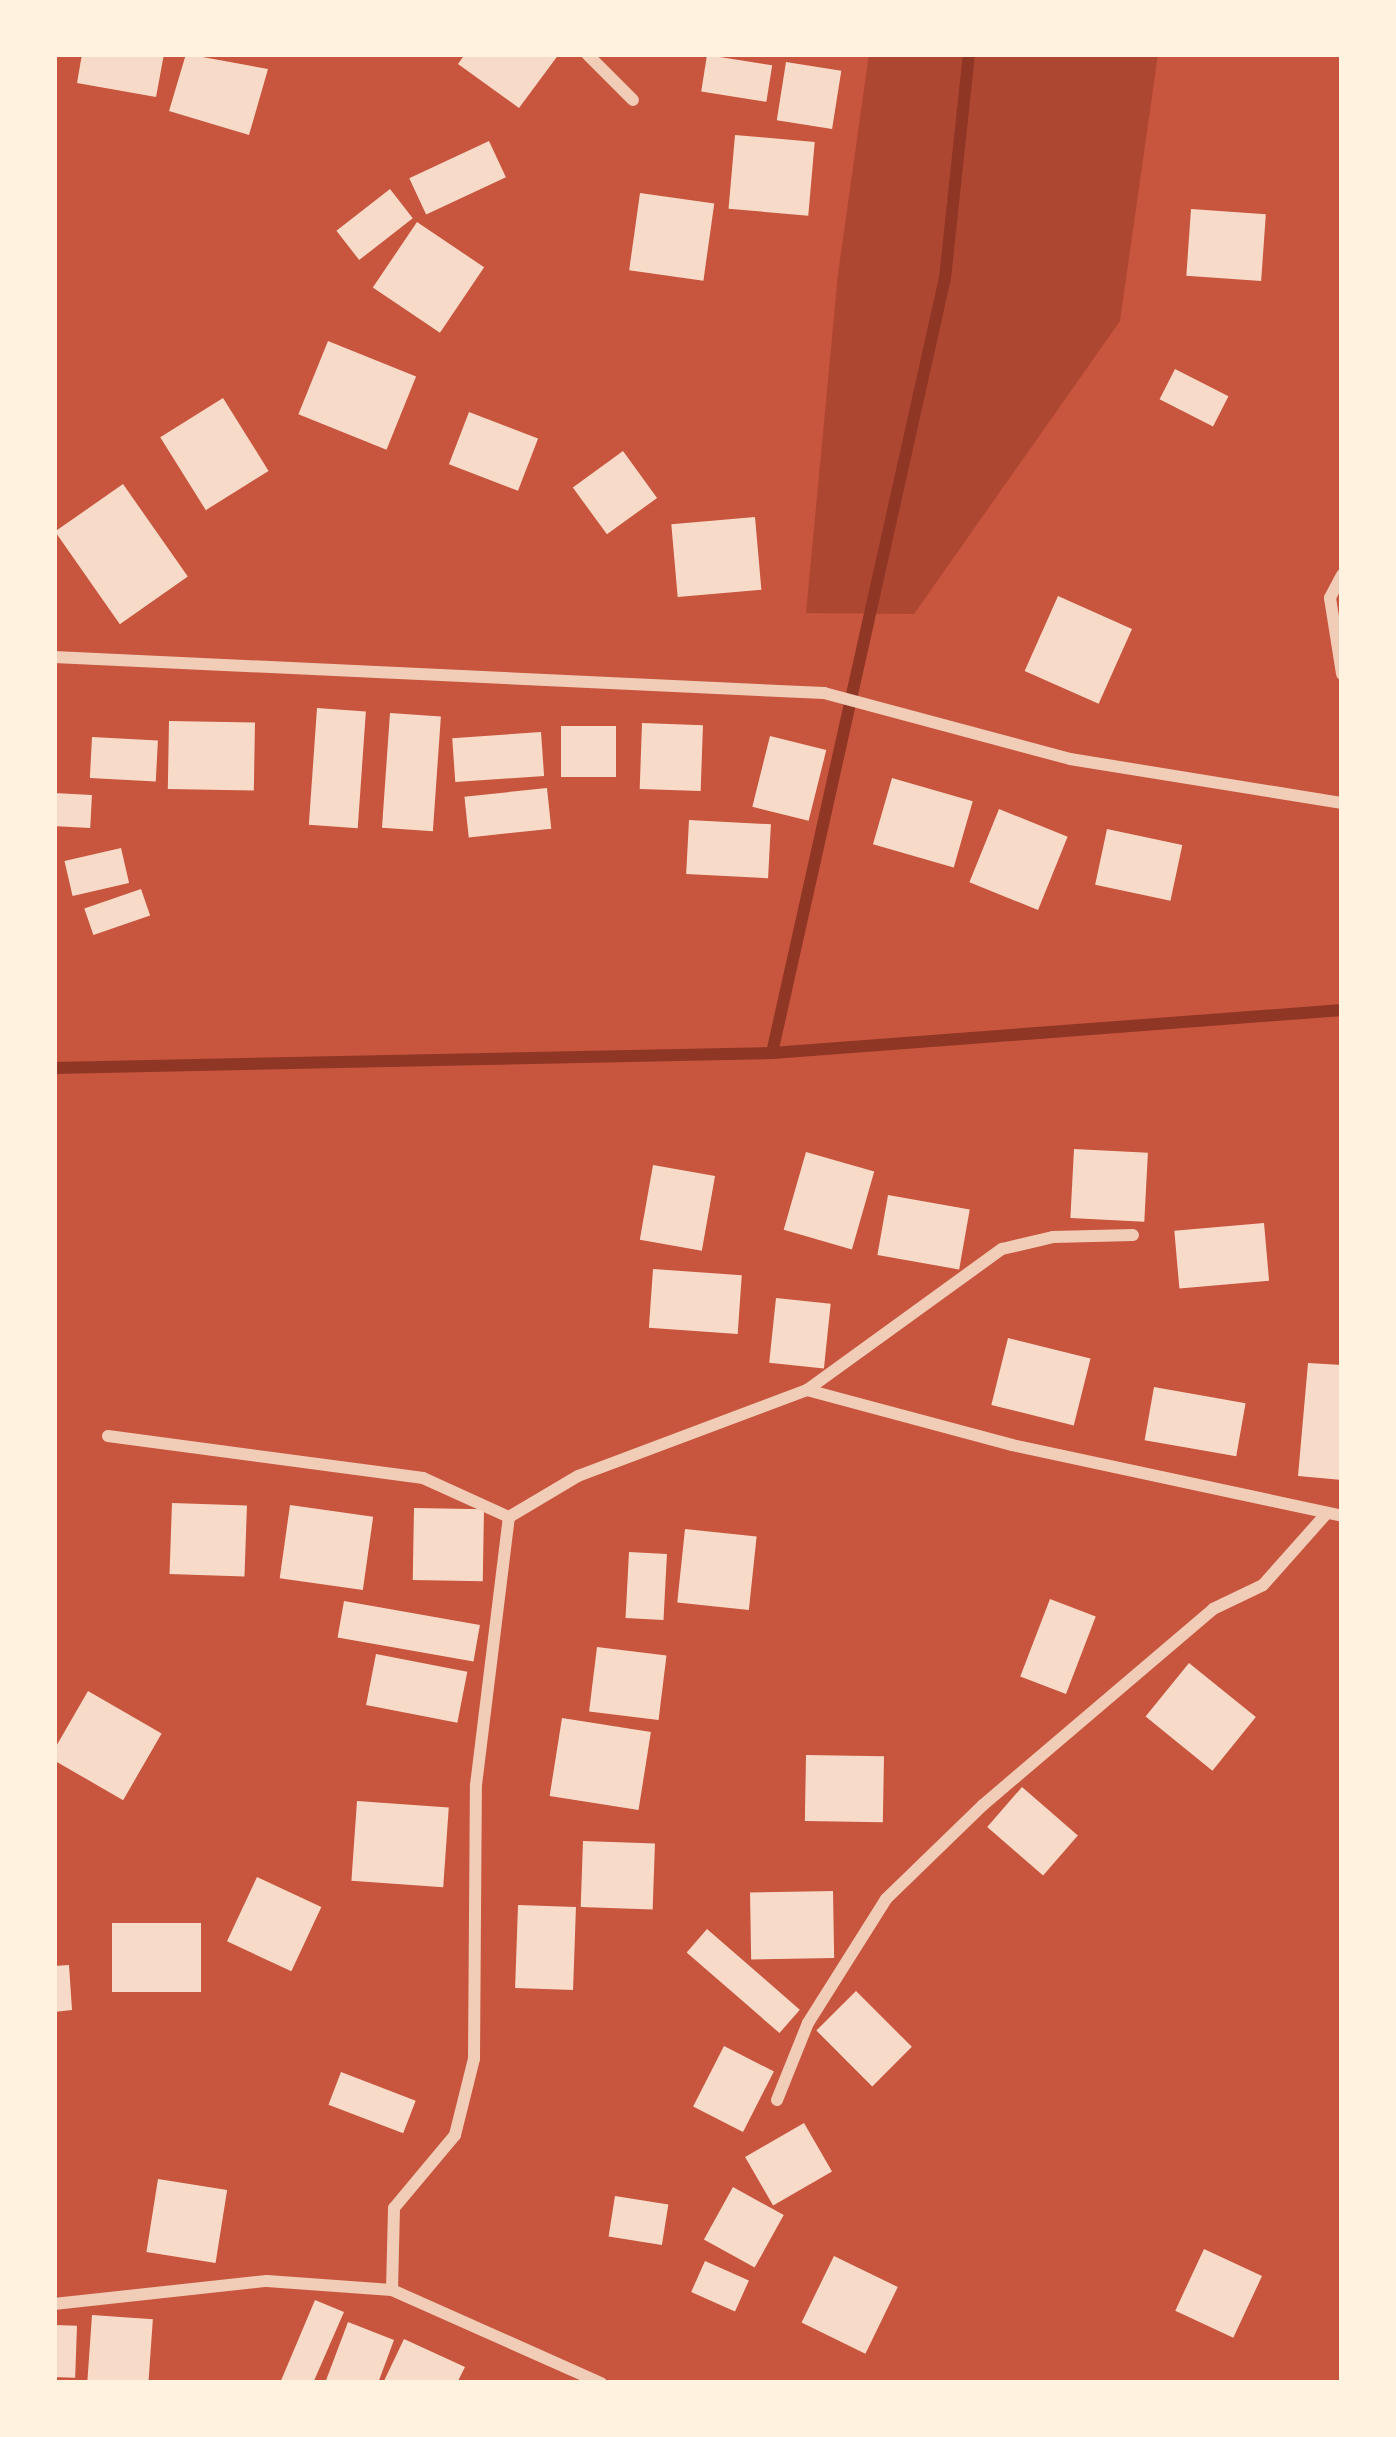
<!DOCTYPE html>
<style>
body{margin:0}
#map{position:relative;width:1396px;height:2437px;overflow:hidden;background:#c8553d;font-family:Mulish,sans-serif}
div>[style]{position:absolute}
.green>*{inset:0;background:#ae4732}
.stream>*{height:12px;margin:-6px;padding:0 6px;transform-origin:6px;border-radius:6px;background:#8f3625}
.building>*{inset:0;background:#f7dbc8;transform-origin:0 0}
.minor>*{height:12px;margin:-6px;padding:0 6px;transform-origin:6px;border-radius:6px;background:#f1ccb7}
span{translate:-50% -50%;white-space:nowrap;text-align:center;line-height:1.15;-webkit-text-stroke:9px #fff3e0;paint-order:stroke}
.frame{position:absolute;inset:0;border:57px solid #fff3e0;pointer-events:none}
</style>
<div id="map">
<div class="green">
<i style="clip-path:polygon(869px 54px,1158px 54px,1120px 321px,914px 614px,806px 613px,838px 274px)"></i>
</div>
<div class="stream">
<i style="left:772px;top:1053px;width:794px;rotate:-77.42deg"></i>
<i style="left:945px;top:278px;width:225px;rotate:-83.9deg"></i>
<i style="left:54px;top:1068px;width:718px;rotate:-1.2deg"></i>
<i style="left:772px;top:1053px;width:572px;rotate:-4.31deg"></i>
</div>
<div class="building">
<i style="clip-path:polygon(82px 54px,164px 54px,156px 97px,77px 83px)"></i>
<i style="clip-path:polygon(186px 54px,268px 69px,249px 135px,169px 111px)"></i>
<i style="clip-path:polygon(465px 54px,559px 54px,519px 108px,458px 64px)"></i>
<i style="left:707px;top:55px;width:66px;height:37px;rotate:9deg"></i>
<i style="left:786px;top:62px;width:56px;height:59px;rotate:9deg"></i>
<i style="left:735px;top:135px;width:80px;height:74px;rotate:5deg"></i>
<i style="left:489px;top:141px;width:40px;height:88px;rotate:65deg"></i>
<i style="left:390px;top:189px;width:37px;height:68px;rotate:52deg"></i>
<i style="left:640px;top:193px;width:75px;height:78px;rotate:8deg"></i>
<i style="left:1191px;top:209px;width:75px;height:67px;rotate:4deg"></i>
<i style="left:417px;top:222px;width:81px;height:79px;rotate:34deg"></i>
<i style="left:328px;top:341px;width:95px;height:79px;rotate:22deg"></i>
<i style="left:1175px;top:369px;width:60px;height:34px;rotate:27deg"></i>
<i style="left:223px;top:398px;width:86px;height:74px;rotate:58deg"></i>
<i style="left:469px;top:412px;width:74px;height:56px;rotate:21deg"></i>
<i style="left:623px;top:451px;width:58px;height:62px;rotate:54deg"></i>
<i style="left:123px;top:484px;width:113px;height:83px;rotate:55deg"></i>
<i style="left:755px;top:517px;width:73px;height:84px;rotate:85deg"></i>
<i style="left:1058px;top:596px;width:81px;height:82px;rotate:24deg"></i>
<i style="left:317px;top:708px;width:49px;height:117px;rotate:4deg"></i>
<i style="left:390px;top:713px;width:51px;height:115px;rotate:4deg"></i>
<i style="left:169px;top:721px;width:86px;height:68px;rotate:1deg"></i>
<i style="left:642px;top:723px;width:61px;height:66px;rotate:2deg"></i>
<i style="left:561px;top:726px;width:55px;height:51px"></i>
<i style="left:541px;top:732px;width:44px;height:89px;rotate:86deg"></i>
<i style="left:770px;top:736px;width:58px;height:73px;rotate:14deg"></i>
<i style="left:92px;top:737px;width:66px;height:41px;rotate:3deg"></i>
<i style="left:892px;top:778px;width:84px;height:69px;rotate:16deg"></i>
<i style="left:547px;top:788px;width:41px;height:83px;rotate:84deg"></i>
<i style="left:54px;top:793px;width:38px;height:33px;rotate:3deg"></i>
<i style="left:999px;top:809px;width:74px;height:79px;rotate:22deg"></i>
<i style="left:689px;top:820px;width:82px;height:54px;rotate:3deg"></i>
<i style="left:1107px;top:829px;width:77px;height:57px;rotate:12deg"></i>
<i style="left:121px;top:848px;width:36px;height:58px;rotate:77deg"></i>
<i style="left:141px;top:889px;width:28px;height:60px;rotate:71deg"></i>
<i style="left:1074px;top:1149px;width:74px;height:69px;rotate:3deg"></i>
<i style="left:806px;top:1152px;width:71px;height:81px;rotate:16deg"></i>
<i style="left:653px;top:1165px;width:63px;height:76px;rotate:10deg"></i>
<i style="left:888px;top:1195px;width:83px;height:61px;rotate:10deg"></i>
<i style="left:1264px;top:1223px;width:58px;height:90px;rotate:85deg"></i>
<i style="left:653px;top:1269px;width:89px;height:59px;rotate:4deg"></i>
<i style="left:776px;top:1298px;width:55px;height:65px;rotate:6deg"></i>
<i style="left:1008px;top:1338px;width:85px;height:69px;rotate:14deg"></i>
<i style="clip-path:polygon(1308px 1363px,1342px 1365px,1342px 1480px,1298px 1476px)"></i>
<i style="left:1154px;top:1387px;width:93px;height:54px;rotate:10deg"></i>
<i style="left:172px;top:1503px;width:75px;height:71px;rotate:2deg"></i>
<i style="left:290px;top:1505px;width:84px;height:74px;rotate:8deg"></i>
<i style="left:414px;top:1508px;width:70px;height:72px;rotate:1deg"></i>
<i style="left:685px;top:1529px;width:72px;height:74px;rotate:6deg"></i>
<i style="left:629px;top:1552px;width:38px;height:66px;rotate:3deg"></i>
<i style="left:1050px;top:1599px;width:49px;height:83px;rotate:21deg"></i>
<i style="left:344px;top:1601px;width:138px;height:37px;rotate:10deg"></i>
<i style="left:597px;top:1647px;width:70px;height:65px;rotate:7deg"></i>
<i style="left:376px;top:1654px;width:93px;height:52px;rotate:11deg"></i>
<i style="left:1189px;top:1663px;width:86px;height:69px;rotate:39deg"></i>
<i style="left:88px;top:1691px;width:85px;height:77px;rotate:30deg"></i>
<i style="left:562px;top:1718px;width:90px;height:79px;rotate:9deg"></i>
<i style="left:806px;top:1755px;width:78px;height:66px;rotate:1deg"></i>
<i style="left:1022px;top:1787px;width:74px;height:53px;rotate:41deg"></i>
<i style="left:357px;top:1801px;width:92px;height:80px;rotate:4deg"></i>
<i style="left:583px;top:1841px;width:72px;height:66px;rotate:2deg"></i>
<i style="left:257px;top:1877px;width:71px;height:71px;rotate:25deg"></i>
<i style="left:833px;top:1891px;width:67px;height:83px;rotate:89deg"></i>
<i style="left:518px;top:1905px;width:58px;height:83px;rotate:2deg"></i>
<i style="left:112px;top:1923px;width:89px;height:69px"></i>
<i style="left:707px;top:1929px;width:123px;height:31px;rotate:41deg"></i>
<i style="clip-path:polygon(69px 1965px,72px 2010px,54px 2012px,54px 1966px)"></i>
<i style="left:856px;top:1991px;width:79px;height:56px;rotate:45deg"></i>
<i style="left:724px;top:2046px;width:56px;height:68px;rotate:27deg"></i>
<i style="left:341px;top:2072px;width:80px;height:35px;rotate:21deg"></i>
<i style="left:804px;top:2123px;width:56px;height:68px;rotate:60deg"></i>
<i style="left:158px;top:2179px;width:70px;height:74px;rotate:9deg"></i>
<i style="left:733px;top:2187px;width:58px;height:60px;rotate:29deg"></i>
<i style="left:615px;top:2196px;width:54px;height:41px;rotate:9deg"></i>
<i style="left:1204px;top:2249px;width:64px;height:68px;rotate:25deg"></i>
<i style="left:834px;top:2256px;width:71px;height:74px;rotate:26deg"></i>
<i style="left:705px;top:2261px;width:48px;height:34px;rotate:24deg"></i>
<i style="clip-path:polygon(315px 2300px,344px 2312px,313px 2383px,280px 2383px)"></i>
<i style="left:92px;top:2315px;width:61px;height:68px;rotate:4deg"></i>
<i style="clip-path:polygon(348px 2322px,394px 2340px,378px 2383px,325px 2383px)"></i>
<i style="left:54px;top:2325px;width:23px;height:52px;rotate:2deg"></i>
<i style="clip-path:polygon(404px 2339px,465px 2367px,457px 2383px,383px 2383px)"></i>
</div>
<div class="minor">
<i style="left:587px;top:54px;width:65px;rotate:45deg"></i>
<i style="left:1342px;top:575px;width:26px;rotate:118deg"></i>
<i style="left:1330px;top:598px;width:77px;rotate:81deg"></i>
<i style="left:54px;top:657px;width:771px;rotate:2.68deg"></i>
<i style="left:824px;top:693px;width:255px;rotate:15deg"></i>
<i style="left:1070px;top:759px;width:276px;rotate:9.2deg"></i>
<i style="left:807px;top:1390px;width:212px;rotate:15deg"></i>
<i style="left:1012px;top:1445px;width:338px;rotate:12.1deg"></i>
<i style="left:108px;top:1436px;width:318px;rotate:7.6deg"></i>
<i style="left:423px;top:1478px;width:94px;rotate:24.4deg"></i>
<i style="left:777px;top:2100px;width:83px;rotate:-68.1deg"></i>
<i style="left:808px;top:2023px;width:146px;rotate:-57.8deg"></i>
<i style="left:886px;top:1899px;width:135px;rotate:-44.1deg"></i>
<i style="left:983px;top:1805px;width:302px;rotate:-40.4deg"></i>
<i style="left:1213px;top:1609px;width:55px;rotate:-25.6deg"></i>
<i style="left:1263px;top:1585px;width:96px;rotate:-48.4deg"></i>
<i style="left:392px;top:2290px;width:82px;rotate:-88.6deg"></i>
<i style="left:394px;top:2208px;width:95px;rotate:-50.1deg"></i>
<i style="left:455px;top:2135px;width:78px;rotate:-76deg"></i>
<i style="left:474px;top:2059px;width:274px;rotate:-89.6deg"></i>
<i style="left:476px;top:1785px;width:270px;rotate:-83deg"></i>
<i style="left:509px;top:1517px;width:80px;rotate:-30.7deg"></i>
<i style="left:578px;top:1476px;width:245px;rotate:-20.6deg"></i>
<i style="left:807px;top:1390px;width:241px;rotate:-35.9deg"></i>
<i style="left:1002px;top:1249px;width:52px;rotate:-13.2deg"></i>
<i style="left:1053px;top:1237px;width:80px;rotate:-1.4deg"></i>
<i style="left:54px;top:2304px;width:214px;rotate:-6.2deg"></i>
<i style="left:267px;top:2281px;width:125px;rotate:4.1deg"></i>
<i style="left:392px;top:2290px;width:229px;rotate:24deg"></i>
</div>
<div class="frame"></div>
</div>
